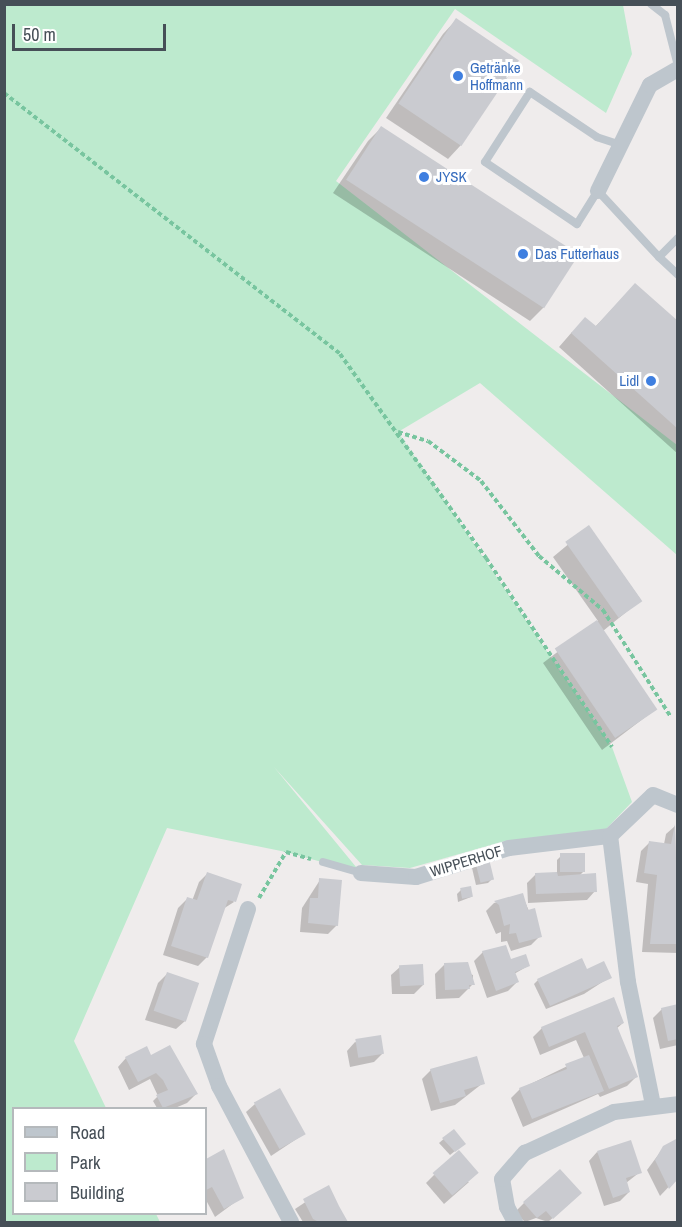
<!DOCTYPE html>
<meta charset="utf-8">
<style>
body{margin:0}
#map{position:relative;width:682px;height:1227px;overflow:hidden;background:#efecec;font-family:"Archivo Narrow",sans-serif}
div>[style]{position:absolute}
.green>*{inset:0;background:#bdeace}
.shadow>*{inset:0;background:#0003}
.building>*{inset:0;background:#cacbd0;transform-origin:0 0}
.path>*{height:4px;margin-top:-2px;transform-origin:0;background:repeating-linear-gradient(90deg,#78c59f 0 4.5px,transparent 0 7.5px)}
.service>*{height:8px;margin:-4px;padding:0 4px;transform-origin:4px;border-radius:4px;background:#bec6cd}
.minor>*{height:16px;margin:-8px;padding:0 8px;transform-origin:8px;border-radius:8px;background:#bec6cd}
.dots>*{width:16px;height:16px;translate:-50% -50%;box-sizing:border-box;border:3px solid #fff;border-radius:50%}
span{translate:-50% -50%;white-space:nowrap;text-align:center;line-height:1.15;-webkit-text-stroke:6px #fff;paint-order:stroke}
.shop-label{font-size:15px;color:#366cbe}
.left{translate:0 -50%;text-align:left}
.right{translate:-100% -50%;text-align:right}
.street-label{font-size:15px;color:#464f57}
.frame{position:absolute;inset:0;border:6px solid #464f57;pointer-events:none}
.legend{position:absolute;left:12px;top:1107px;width:195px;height:108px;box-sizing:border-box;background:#fff;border:2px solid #b5b9bc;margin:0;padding:8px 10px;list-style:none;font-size:18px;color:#464f57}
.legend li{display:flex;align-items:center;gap:12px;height:30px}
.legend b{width:30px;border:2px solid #b5b9bc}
.scale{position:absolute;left:12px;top:24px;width:154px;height:27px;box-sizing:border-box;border:3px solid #464f57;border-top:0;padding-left:8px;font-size:18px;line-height:21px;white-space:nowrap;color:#464f57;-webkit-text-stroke:4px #fff;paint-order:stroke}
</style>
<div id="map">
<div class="green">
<i style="clip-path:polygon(5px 5px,623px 5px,632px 54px,606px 113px,455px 9px,336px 181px,677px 445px,677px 555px,480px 383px,398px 432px,612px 747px,632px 802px,606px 829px,505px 841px,410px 868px,362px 865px,274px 767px,361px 873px,286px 852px,167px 828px,74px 1041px,106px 1108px,14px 1108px,14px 1214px,156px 1214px,160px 1222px,5px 1222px)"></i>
</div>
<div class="shadow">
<i style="clip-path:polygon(456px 20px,461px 145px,448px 159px,386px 118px,443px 34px)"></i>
<i style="clip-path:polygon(381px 128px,577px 255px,543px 308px,530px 321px,333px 193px,368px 141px)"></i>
<i style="clip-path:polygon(635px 285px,678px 323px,678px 454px,559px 347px,572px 332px,595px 327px)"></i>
<i style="clip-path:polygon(589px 527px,641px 600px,603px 631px,656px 709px,602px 750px,543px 663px,598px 621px,553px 557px)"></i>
<i style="clip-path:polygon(675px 826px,678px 953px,642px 952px,648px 884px,636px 882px,641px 851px,650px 842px,664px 844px,666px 834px)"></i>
<i style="clip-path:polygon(561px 856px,584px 871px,579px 876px,595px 891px,587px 900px,528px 903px,527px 883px,536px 874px,557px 874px,557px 860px)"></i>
<i style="clip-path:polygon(476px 864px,492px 879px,488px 883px,476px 885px,472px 868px)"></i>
<i style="clip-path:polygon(208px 873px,234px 902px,223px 909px,207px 957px,198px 966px,163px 955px,178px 908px,187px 899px,192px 901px,199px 882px)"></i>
<i style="clip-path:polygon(320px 880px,337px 925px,328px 934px,300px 932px,302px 908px)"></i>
<i style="clip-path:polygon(461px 890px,471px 897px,458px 902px,457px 894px)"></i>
<i style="clip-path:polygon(522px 895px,540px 936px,531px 945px,511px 951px,507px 941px,501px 942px,501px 932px,496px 934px,486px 911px,494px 903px)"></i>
<i style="clip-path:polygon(483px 952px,510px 961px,528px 966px,514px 974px,517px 982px,508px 991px,487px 998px,474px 961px)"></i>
<i style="clip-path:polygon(444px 965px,473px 975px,473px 984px,459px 998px,436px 999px,435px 974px)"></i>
<i style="clip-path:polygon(400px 967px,423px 985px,414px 994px,392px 994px,391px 975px)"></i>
<i style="clip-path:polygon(586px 971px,610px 977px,584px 994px,546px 1009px,534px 984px,538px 980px)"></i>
<i style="clip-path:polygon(167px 974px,185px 1021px,176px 1029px,145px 1020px,158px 983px)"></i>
<i style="clip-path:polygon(678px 1006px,678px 1045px,660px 1049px,653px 1018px,662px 1009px)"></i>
<i style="clip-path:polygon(623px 1023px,616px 1029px,636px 1077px,627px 1086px,600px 1097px,598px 1094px,523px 1127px,511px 1098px,520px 1089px,584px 1058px,576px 1040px,540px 1055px,533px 1037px,542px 1028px)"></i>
<i style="clip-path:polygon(355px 1042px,383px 1053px,374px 1062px,350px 1067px,347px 1051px)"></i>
<i style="clip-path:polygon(150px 1057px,196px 1094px,187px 1103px,175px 1108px,157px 1108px,153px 1101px,158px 1096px,150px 1079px,129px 1090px,118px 1067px,126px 1058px)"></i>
<i style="clip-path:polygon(431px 1070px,483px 1083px,455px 1105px,431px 1111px,422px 1079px)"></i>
<i style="clip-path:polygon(255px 1104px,304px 1134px,271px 1156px,246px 1112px)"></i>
<i style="clip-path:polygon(453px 1131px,460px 1147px,450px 1155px,439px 1143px)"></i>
<i style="clip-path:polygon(664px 1147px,678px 1177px,660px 1196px,647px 1170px)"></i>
<i style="clip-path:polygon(223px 1151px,242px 1197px,215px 1217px,206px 1200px,206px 1161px)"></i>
<i style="clip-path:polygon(597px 1152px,640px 1172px,626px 1183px,629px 1192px,620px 1201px,604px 1206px,589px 1161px)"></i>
<i style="clip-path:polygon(434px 1175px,469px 1182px,444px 1204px,426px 1183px)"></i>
<i style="clip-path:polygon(328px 1187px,346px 1222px,303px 1222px,295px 1209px)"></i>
<i style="clip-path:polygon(571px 1202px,548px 1222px,536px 1218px,525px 1222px,515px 1212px,524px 1203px)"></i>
</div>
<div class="building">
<i style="left:456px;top:18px;width:76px;height:103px;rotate:34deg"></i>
<i style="left:381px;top:126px;width:236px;height:64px;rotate:33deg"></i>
<i style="clip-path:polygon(635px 283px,678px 321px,678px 429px,571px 333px,585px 317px,596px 326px)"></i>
<i style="left:589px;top:525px;width:93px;height:29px;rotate:55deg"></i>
<i style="left:597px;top:620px;width:108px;height:51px;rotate:56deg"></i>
<i style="clip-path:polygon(675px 824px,678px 944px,650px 944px,657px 875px,644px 873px,649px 841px,671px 844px)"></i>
<i style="left:585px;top:853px;width:19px;height:25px;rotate:90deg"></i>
<i style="left:489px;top:859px;width:21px;height:14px;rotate:76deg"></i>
<i style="clip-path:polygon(207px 872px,242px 884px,236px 902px,228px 900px,208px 958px,171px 946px,187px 897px,197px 900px)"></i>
<i style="clip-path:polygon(557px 872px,558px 876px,596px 873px,597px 892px,536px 894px,535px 873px)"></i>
<i style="clip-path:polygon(319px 878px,342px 880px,338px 926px,308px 923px,310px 898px,318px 898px)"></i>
<i style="left:471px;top:886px;width:11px;height:11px;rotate:80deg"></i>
<i style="clip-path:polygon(523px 893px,528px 910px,535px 908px,542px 937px,519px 943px,516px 933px,509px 934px,510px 924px,504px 926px,499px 905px,494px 901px)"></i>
<i style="clip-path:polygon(506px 945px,511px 959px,526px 954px,530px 966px,515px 972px,519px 982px,496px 991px,482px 951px)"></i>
<i style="clip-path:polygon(582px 958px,587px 969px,604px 961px,612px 978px,550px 1006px,537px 979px)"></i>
<i style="clip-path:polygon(468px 962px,475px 985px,469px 985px,470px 989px,445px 990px,444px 963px)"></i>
<i style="left:423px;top:964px;width:21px;height:24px;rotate:87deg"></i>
<i style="left:167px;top:972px;width:34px;height:41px;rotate:19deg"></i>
<i style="clip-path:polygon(614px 997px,624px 1023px,617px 1026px,638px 1077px,609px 1089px,585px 1032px,549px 1047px,541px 1027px)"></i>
<i style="clip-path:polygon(678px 1004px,678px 1039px,668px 1041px,661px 1008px)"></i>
<i style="left:381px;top:1035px;width:19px;height:26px;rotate:81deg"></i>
<i style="clip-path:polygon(170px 1045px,198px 1094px,163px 1108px,156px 1095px,168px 1090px,163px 1080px,156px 1073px,138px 1082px,125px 1057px,147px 1046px,151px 1055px)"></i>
<i style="clip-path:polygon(589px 1055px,604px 1091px,532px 1119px,519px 1088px,567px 1069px,565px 1064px)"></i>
<i style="clip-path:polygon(477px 1056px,485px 1084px,464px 1090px,466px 1096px,440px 1103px,430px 1069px)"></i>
<i style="left:280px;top:1088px;width:53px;height:30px;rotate:61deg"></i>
<i style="clip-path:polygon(454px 1129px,466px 1144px,455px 1152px,442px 1138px)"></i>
<i style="clip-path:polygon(678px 1138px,678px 1179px,669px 1189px,655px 1160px,663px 1146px)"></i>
<i style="clip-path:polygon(631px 1140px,642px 1173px,626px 1178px,630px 1192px,613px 1198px,597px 1151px)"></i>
<i style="clip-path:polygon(224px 1149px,244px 1198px,224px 1209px,212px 1187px,206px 1190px,206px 1159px)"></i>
<i style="left:459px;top:1150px;width:30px;height:35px;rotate:49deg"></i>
<i style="clip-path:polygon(560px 1169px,582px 1193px,553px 1219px,546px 1211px,537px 1218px,523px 1202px)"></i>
<i style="clip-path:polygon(329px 1185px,339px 1206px,348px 1222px,319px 1222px,313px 1219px,303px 1199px)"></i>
</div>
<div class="path">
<i style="left:4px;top:93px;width:425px;rotate:37.8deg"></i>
<i style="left:340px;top:354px;width:251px;rotate:54.4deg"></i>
<i style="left:486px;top:558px;width:227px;rotate:56.3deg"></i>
<i style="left:398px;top:432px;width:31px;rotate:17deg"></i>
<i style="left:428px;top:441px;width:66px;rotate:37deg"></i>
<i style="left:481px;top:481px;width:95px;rotate:52.3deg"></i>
<i style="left:539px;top:556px;width:84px;rotate:40.2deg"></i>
<i style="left:603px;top:610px;width:127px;rotate:57.6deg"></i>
<i style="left:259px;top:898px;width:53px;rotate:-59.6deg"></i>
<i style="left:286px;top:852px;width:26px;rotate:16deg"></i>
</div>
<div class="service">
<i style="left:651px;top:4px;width:18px;rotate:38deg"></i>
<i style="left:665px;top:15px;width:53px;rotate:75.7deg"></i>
<i style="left:621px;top:145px;width:25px;rotate:-162deg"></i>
<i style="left:597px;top:137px;width:81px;rotate:-146.1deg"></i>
<i style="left:530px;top:92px;width:83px;rotate:122.7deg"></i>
<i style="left:485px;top:162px;width:111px;rotate:34deg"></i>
<i style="left:577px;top:224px;width:39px;rotate:-58deg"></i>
<i style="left:598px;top:191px;width:90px;rotate:47.3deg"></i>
<i style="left:659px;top:257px;width:27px;rotate:-45deg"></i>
<i style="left:659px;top:257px;width:26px;rotate:43deg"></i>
<i style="left:323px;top:862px;width:40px;rotate:16deg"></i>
</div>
<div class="minor">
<i style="left:598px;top:191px;width:118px;rotate:-63.9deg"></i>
<i style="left:650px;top:85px;width:32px;rotate:-30deg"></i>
<i style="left:361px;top:873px;width:55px;rotate:4.2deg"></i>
<i style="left:416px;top:877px;width:97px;rotate:-17.3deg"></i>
<i style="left:509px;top:848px;width:102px;rotate:-6.8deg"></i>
<i style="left:248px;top:909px;width:142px;rotate:108.1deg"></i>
<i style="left:204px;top:1044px;width:45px;rotate:70.3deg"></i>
<i style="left:219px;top:1086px;width:154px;rotate:62.1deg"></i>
<i style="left:653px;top:1105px;width:126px;rotate:-101.5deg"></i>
<i style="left:628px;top:982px;width:147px;rotate:-97deg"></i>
<i style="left:610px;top:836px;width:59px;rotate:-43.6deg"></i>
<i style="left:653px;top:795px;width:27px;rotate:22deg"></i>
<i style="left:515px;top:1222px;width:17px;rotate:-118deg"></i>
<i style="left:507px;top:1207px;width:28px;rotate:-100deg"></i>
<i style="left:502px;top:1179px;width:35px;rotate:-49deg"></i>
<i style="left:525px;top:1153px;width:98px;rotate:-24.7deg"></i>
<i style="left:614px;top:1112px;width:64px;rotate:-7.1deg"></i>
</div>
<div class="dots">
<i style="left:458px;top:76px;background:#3f7fe0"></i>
<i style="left:424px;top:177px;background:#3f7fe0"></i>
<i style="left:523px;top:254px;background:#3f7fe0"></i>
<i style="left:651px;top:381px;background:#3f7fe0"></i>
</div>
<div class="shop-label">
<span class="left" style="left:470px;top:76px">Getränke<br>Hoffmann</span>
<span class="left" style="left:436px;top:177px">JYSK</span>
<span class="left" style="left:535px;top:254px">Das Futterhaus</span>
<span class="right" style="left:639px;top:381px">Lidl</span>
</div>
<div class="street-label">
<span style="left:466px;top:861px;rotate:-17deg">WIPPERHOF</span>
</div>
<div class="frame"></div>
<ul class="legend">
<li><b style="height:8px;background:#bec6cd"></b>Road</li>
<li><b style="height:16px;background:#bdeace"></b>Park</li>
<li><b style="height:16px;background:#cacbd0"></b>Building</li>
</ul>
<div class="scale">50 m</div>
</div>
